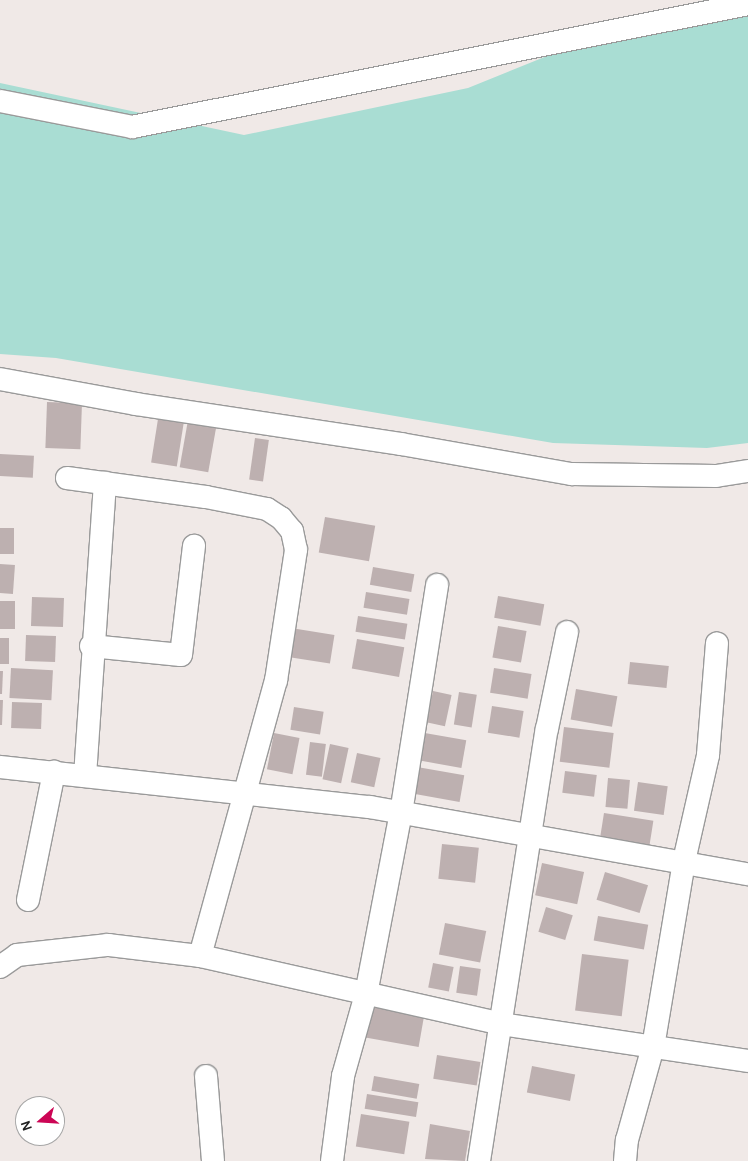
<!DOCTYPE html>
<style>
body{margin:0}
#map{position:relative;width:748px;height:1161px;overflow:hidden;background:#f0e9e7;font-family:Karla,sans-serif}
div>[style]{position:absolute}
.water>*{inset:0;background:#a9ddd3}
.building>*{inset:0;background:#bdb0b0;transform-origin:0 0}
.roads{filter:drop-shadow(1px 0 #9a9a9a) drop-shadow(-1px 0 #9a9a9a) drop-shadow(0 1px #9a9a9a) drop-shadow(0 -1px #9a9a9a)}
.street>*{height:22px;margin:-11px;padding:0 11px;transform-origin:11px;border-radius:11px;background:#fff}
span{translate:-50% -50%;white-space:nowrap;text-align:center;line-height:1.15;-webkit-text-stroke:4.5px #fff;paint-order:stroke}
.north{position:absolute;left:15px;top:1096px;width:50px;height:50px;box-sizing:border-box;background:#fff;border:1px solid #a6a6a6;border-radius:50%;rotate:251deg;font-size:14px;font-weight:700;line-height:20px;text-align:center;color:#202020}
.north::after{content:'';display:block;margin:auto;width:18px;height:22px;background:#cc0555;clip-path:polygon(50% 0,100% 100%,50% 72%,0 100%)}
</style>
<div id="map">
<div class="water">
<i style="clip-path:polygon(706px 0,748px 0,748px 443px,707px 448px,553px 443px,56px 358px,0 354px,0 83px,244px 135px,468px 88px,661px 10px)"></i>
</div>
<div class="building">
<i style="left:47px;top:402px;width:35px;height:46px;rotate:2deg"></i>
<i style="left:158px;top:419px;width:26px;height:44px;rotate:9deg"></i>
<i style="left:188px;top:420px;width:29px;height:48px;rotate:10deg"></i>
<i style="left:255px;top:438px;width:14px;height:42px;rotate:8deg"></i>
<i style="left:0;top:454px;width:34px;height:22px;rotate:3deg"></i>
<i style="left:325px;top:517px;width:51px;height:36px;rotate:10deg"></i>
<i style="left:0;top:528px;width:14px;height:26px"></i>
<i style="left:0;top:564px;width:15px;height:29px;rotate:4deg"></i>
<i style="left:373px;top:567px;width:42px;height:18px;rotate:10deg"></i>
<i style="left:366px;top:592px;width:44px;height:16px;rotate:9deg"></i>
<i style="left:498px;top:596px;width:47px;height:22px;rotate:10deg"></i>
<i style="left:32px;top:597px;width:32px;height:29px;rotate:2deg"></i>
<i style="left:0;top:601px;width:15px;height:28px"></i>
<i style="left:358px;top:616px;width:50px;height:16px;rotate:9deg"></i>
<i style="left:498px;top:626px;width:29px;height:32px;rotate:10deg"></i>
<i style="left:291px;top:628px;width:44px;height:29px;rotate:9deg"></i>
<i style="left:26px;top:635px;width:30px;height:26px;rotate:2deg"></i>
<i style="left:0;top:638px;width:9px;height:26px"></i>
<i style="left:357px;top:639px;width:48px;height:30px;rotate:10deg"></i>
<i style="left:630px;top:662px;width:39px;height:22px;rotate:6deg"></i>
<i style="left:11px;top:668px;width:42px;height:30px;rotate:3deg"></i>
<i style="left:494px;top:668px;width:38px;height:25px;rotate:9deg"></i>
<i style="clip-path:polygon(0 671px,3px 671px,2px 694px,0 694px)"></i>
<i style="left:576px;top:689px;width:42px;height:31px;rotate:10deg"></i>
<i style="left:433px;top:691px;width:19px;height:32px;rotate:12deg"></i>
<i style="left:459px;top:692px;width:18px;height:33px;rotate:9deg"></i>
<i style="clip-path:polygon(0 700px,3px 700px,2px 725px,0 725px)"></i>
<i style="left:12px;top:702px;width:30px;height:26px;rotate:2deg"></i>
<i style="left:492px;top:706px;width:32px;height:27px;rotate:9deg"></i>
<i style="left:294px;top:707px;width:30px;height:23px;rotate:9deg"></i>
<i style="left:564px;top:727px;width:50px;height:35px;rotate:7deg"></i>
<i style="left:419px;top:732px;width:48px;height:28px;rotate:10deg"></i>
<i style="left:274px;top:733px;width:26px;height:37px;rotate:11deg"></i>
<i style="left:310px;top:742px;width:16px;height:33px;rotate:7deg"></i>
<i style="left:330px;top:744px;width:19px;height:36px;rotate:12deg"></i>
<i style="left:357px;top:753px;width:24px;height:30px;rotate:12deg"></i>
<i style="left:417px;top:767px;width:48px;height:27px;rotate:10deg"></i>
<i style="left:565px;top:771px;width:32px;height:22px;rotate:7deg"></i>
<i style="left:608px;top:778px;width:22px;height:29px;rotate:5deg"></i>
<i style="left:638px;top:782px;width:30px;height:29px;rotate:8deg"></i>
<i style="left:604px;top:813px;width:50px;height:28px;rotate:9deg"></i>
<i style="left:442px;top:844px;width:37px;height:35px;rotate:6deg"></i>
<i style="left:542px;top:863px;width:43px;height:33px;rotate:12deg"></i>
<i style="left:605px;top:872px;width:45px;height:29px;rotate:17deg"></i>
<i style="left:546px;top:907px;width:28px;height:26px;rotate:17deg"></i>
<i style="left:598px;top:916px;width:51px;height:25px;rotate:10deg"></i>
<i style="left:445px;top:923px;width:42px;height:32px;rotate:11deg"></i>
<i style="left:582px;top:954px;width:47px;height:57px;rotate:7deg"></i>
<i style="left:433px;top:963px;width:21px;height:25px;rotate:11deg"></i>
<i style="left:460px;top:966px;width:21px;height:27px;rotate:8deg"></i>
<i style="left:371px;top:1006px;width:54px;height:32px;rotate:10deg"></i>
<i style="left:437px;top:1055px;width:44px;height:24px;rotate:9deg"></i>
<i style="left:532px;top:1066px;width:44px;height:27px;rotate:11deg"></i>
<i style="left:374px;top:1076px;width:46px;height:15px;rotate:10deg"></i>
<i style="left:367px;top:1094px;width:52px;height:15px;rotate:9deg"></i>
<i style="left:361px;top:1114px;width:49px;height:33px;rotate:9deg"></i>
<i style="clip-path:polygon(430px 1124px,470px 1131px,465px 1161px,425px 1159px)"></i>
</div>
<div class="roads">
<div class="street">
<i style="left:0;top:101px;width:135px;rotate:11.1deg"></i>
<i style="left:132px;top:127px;width:628px;rotate:-11.29deg"></i>
<i style="left:0;top:379px;width:138px;rotate:10.4deg"></i>
<i style="left:136px;top:404px;width:268px;rotate:8.6deg"></i>
<i style="left:401px;top:444px;width:174px;rotate:10deg"></i>
<i style="left:572px;top:474px;width:144px;rotate:0.8deg"></i>
<i style="left:716px;top:476px;width:32px;rotate:-9deg"></i>
<i style="left:67px;top:478px;width:140px;rotate:7.8deg"></i>
<i style="left:206px;top:497px;width:62px;rotate:11.1deg"></i>
<i style="left:267px;top:509px;width:17px;rotate:33deg"></i>
<i style="left:281px;top:518px;width:17px;rotate:50deg"></i>
<i style="left:292px;top:531px;width:19px;rotate:78deg"></i>
<i style="left:296px;top:550px;width:132px;rotate:98.7deg"></i>
<i style="left:276px;top:680px;width:286px;rotate:105.4deg"></i>
<i style="left:200px;top:956px;width:309px;rotate:12.7deg"></i>
<i style="left:501px;top:1024px;width:250px;rotate:8.5deg"></i>
<i style="left:91px;top:646px;width:90px;rotate:5.7deg"></i>
<i style="left:181px;top:655px;width:110px;rotate:-83.2deg"></i>
<i style="left:0;top:767px;width:372px;rotate:6.2deg"></i>
<i style="left:370px;top:807px;width:384px;rotate:10.1deg"></i>
<i style="left:85px;top:776px;width:294px;rotate:-86.1deg"></i>
<i style="left:28px;top:900px;width:131px;rotate:-78.5deg"></i>
<i style="left:0;top:967px;width:21px;rotate:-35deg"></i>
<i style="left:17px;top:955px;width:92px;rotate:-6.3deg"></i>
<i style="left:108px;top:945px;width:93px;rotate:6.8deg"></i>
<i style="left:206px;top:1076px;width:85px;rotate:85.3deg"></i>
<i style="left:332px;top:1161px;width:86px;rotate:-82.6deg"></i>
<i style="left:343px;top:1076px;width:85px;rotate:-74.3deg"></i>
<i style="left:366px;top:994px;width:184px;rotate:-79.1deg"></i>
<i style="left:401px;top:813px;width:231px;rotate:-81deg"></i>
<i style="left:479px;top:1161px;width:437px;rotate:-81.1deg"></i>
<i style="left:547px;top:729px;width:99px;rotate:-78.3deg"></i>
<i style="left:625px;top:1161px;width:21px;rotate:-85deg"></i>
<i style="left:627px;top:1140px;width:97px;rotate:-74.4deg"></i>
<i style="left:653px;top:1047px;width:189px;rotate:-80.5deg"></i>
<i style="left:684px;top:861px;width:109px;rotate:-77.2deg"></i>
<i style="left:708px;top:755px;width:112px;rotate:-85.4deg"></i>
</div>
</div>
<div class="north">N</div>
</div>
